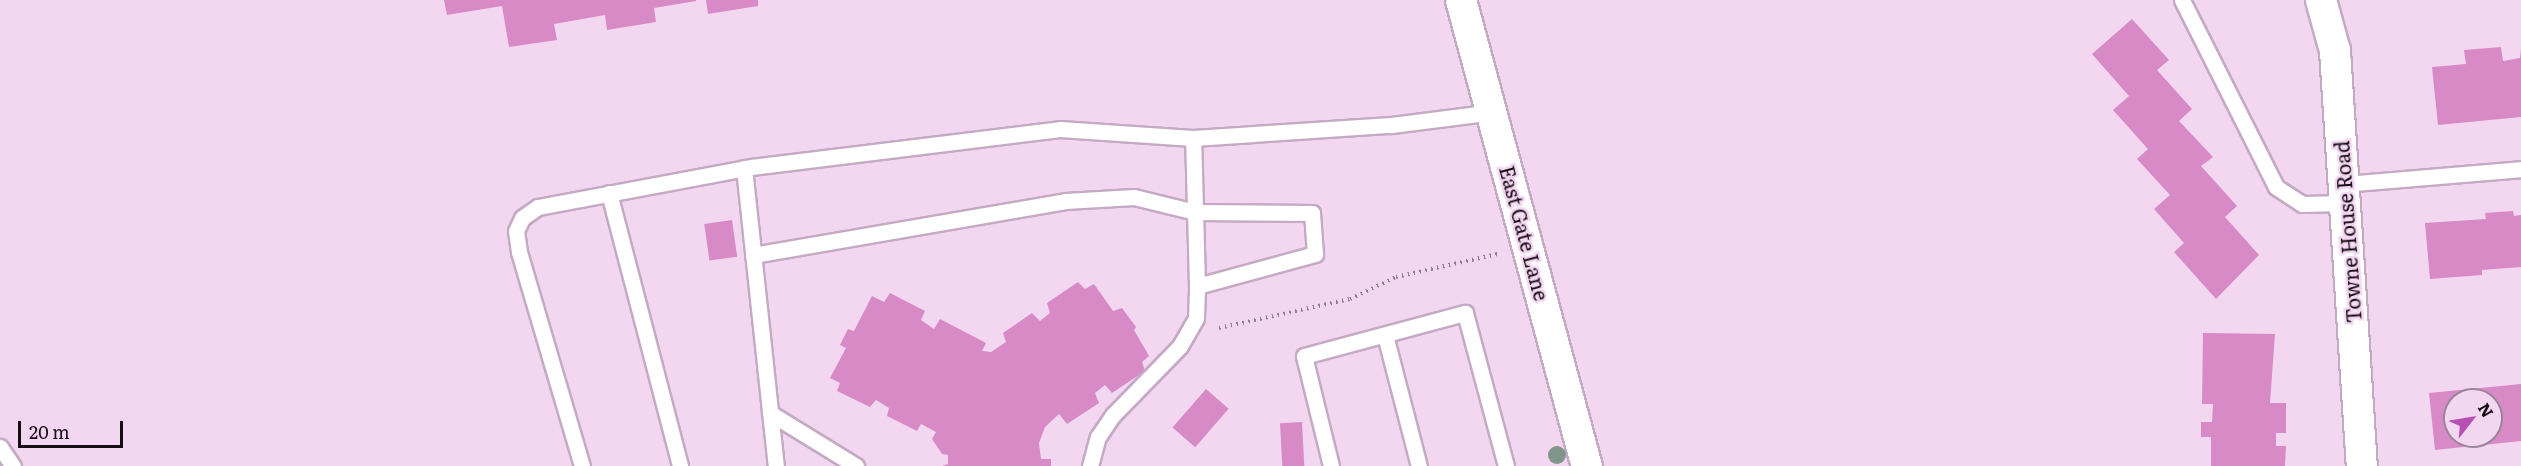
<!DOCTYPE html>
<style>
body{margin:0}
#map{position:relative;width:2521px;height:466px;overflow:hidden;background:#f3d7f1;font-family:Literata,serif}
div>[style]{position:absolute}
.building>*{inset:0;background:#d88ac6;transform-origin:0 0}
.path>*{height:4px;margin-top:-2px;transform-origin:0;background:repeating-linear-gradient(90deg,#917d8f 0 1.5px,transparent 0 6px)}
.roads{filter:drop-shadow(2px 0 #c4aac3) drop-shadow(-2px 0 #c4aac3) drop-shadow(0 2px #c4aac3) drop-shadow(0 -2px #c4aac3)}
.service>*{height:15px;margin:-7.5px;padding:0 7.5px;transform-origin:7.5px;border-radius:7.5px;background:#fff}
.minor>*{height:30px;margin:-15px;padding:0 15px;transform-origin:15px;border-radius:15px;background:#fff}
.trees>*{width:18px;height:18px;margin:-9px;border-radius:50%;background:#82958a}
span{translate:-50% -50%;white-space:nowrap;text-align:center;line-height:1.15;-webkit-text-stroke:5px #f3d7f1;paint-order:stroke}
.street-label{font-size:20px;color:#140b13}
.north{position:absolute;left:2443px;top:388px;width:60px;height:60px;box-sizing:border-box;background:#f3d7f1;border:2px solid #9a8598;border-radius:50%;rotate:59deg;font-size:16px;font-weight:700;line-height:24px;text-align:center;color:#140b13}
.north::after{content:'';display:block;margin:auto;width:21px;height:27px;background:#b750b4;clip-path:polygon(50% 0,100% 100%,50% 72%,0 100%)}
.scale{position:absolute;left:18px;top:421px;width:105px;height:27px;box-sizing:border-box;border:3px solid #140b13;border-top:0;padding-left:8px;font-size:18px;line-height:21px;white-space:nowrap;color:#140b13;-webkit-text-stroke:4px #f3d7f1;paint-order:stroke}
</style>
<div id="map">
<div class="building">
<i style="clip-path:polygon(444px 0,696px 0,696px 1px,654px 8px,656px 22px,607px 30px,605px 15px,554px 24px,557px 40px,509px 47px,502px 6px,447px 15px)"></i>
<i style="clip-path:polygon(706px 0,758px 0,758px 6px,708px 14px)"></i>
<i style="clip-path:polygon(2132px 19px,2169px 60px,2157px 70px,2192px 109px,2179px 121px,2213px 157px,2201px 166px,2237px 206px,2225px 217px,2259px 255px,2216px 299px,2174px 252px,2184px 243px,2154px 209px,2170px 195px,2137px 159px,2148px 149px,2113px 110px,2129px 96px,2092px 54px)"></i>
<i style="clip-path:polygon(2501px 47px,2503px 61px,2520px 58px,2521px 49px,2521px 117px,2438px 125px,2432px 67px,2466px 64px,2464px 50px)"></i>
<i style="clip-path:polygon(2513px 211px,2514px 216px,2521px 215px,2521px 267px,2482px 270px,2482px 275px,2430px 279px,2425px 223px,2486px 219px,2485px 213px)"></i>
<i style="left:732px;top:220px;width:37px;height:28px;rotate:82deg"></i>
<i style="clip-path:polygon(1078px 282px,1085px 289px,1094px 284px,1113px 311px,1122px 308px,1136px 327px,1134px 330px,1149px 356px,1142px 362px,1145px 371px,1112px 393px,1105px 385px,1095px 393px,1099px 403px,1067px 424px,1059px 414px,1045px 427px,1039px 443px,1041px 459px,1051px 459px,1051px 466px,942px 466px,948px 464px,948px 455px,942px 454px,932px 439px,936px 432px,921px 424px,917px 431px,887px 416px,889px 408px,876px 400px,870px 407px,837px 391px,840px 383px,830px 378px,846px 348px,840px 345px,848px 329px,854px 331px,872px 296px,884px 302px,890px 293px,925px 311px,921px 320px,934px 329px,940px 319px,986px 343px,982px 351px,991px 352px,1006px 342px,1003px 333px,1032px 313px,1040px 321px,1050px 313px,1047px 303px)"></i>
<i style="clip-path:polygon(2203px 333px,2275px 334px,2270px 403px,2286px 403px,2286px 433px,2276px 433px,2276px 446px,2286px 446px,2285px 466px,2211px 466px,2211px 437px,2201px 437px,2201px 422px,2212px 422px,2213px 404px,2202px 404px)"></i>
<i style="clip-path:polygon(evenodd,2521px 384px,2521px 441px,2435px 450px,2429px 393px,2521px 384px,2455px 400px,2491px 400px,2491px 436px,2455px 436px,2455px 400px)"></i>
<i style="left:1206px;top:389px;width:30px;height:51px;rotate:41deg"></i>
<i style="left:1302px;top:422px;width:44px;height:22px;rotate:87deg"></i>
</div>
<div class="path">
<i style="left:1219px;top:328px;width:134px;rotate:-12.5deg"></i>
<i style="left:1350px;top:299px;width:51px;rotate:-25.6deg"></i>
<i style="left:1396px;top:277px;width:104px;rotate:-12.8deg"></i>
</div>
<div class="roads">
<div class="service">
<i style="left:2182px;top:0;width:209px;rotate:63.3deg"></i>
<i style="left:2276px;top:187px;width:31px;rotate:33deg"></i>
<i style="left:2302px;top:204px;width:43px;rotate:-1.3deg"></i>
<i style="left:744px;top:168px;width:300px;rotate:83.9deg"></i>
<i style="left:2344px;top:184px;width:178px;rotate:-4.8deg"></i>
<i style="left:609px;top:193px;width:282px;rotate:75.4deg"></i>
<i style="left:753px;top:255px;width:317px;rotate:-9.8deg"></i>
<i style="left:1065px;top:201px;width:69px;rotate:-3.3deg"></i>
<i style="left:1134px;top:197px;width:63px;rotate:13.8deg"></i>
<i style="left:1195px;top:212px;width:117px;rotate:0.5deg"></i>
<i style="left:1312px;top:213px;width:41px;rotate:85.8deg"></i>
<i style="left:1315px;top:254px;width:122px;rotate:164.8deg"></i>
<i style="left:1197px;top:286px;width:148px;rotate:-91.5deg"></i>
<i style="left:1385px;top:335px;width:135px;rotate:75.5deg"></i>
<i style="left:770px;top:413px;width:101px;rotate:31.6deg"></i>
<i style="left:0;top:447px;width:23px;rotate:56deg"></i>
<i style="left:582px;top:466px;width:223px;rotate:-106.4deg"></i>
<i style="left:519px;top:252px;width:21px;rotate:-98deg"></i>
<i style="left:516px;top:231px;width:14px;rotate:-65deg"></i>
<i style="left:522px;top:218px;width:19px;rotate:-35deg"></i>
<i style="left:538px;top:207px;width:217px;rotate:-10.6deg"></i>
<i style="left:751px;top:167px;width:311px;rotate:-7deg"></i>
<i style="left:1060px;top:129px;width:133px;rotate:3.9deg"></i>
<i style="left:1193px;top:138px;width:198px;rotate:-3.8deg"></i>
<i style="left:1391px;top:125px;width:104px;rotate:-7.2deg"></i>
<i style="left:1090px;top:466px;width:30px;rotate:-75deg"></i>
<i style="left:1098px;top:437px;width:27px;rotate:-56deg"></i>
<i style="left:1113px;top:415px;width:96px;rotate:-45.8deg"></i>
<i style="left:1180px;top:346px;width:32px;rotate:-60deg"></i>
<i style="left:1196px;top:318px;width:32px;rotate:-88deg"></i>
<i style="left:1331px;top:466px;width:113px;rotate:-103.8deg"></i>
<i style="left:1304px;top:356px;width:167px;rotate:-15deg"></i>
<i style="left:1465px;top:313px;width:158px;rotate:75deg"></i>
</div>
<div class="minor">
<i style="left:1461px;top:0;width:483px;rotate:74.9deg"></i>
<i style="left:2321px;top:0;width:53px;rotate:74.6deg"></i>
<i style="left:2335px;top:51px;width:416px;rotate:86.3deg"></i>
</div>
</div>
<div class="trees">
<i style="left:1557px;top:455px"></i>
</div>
<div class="street-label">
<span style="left:2347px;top:232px;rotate:-94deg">Towne House Road</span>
<span style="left:1525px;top:233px;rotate:75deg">East Gate Lane</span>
</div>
<div class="north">N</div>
<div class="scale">20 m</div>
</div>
